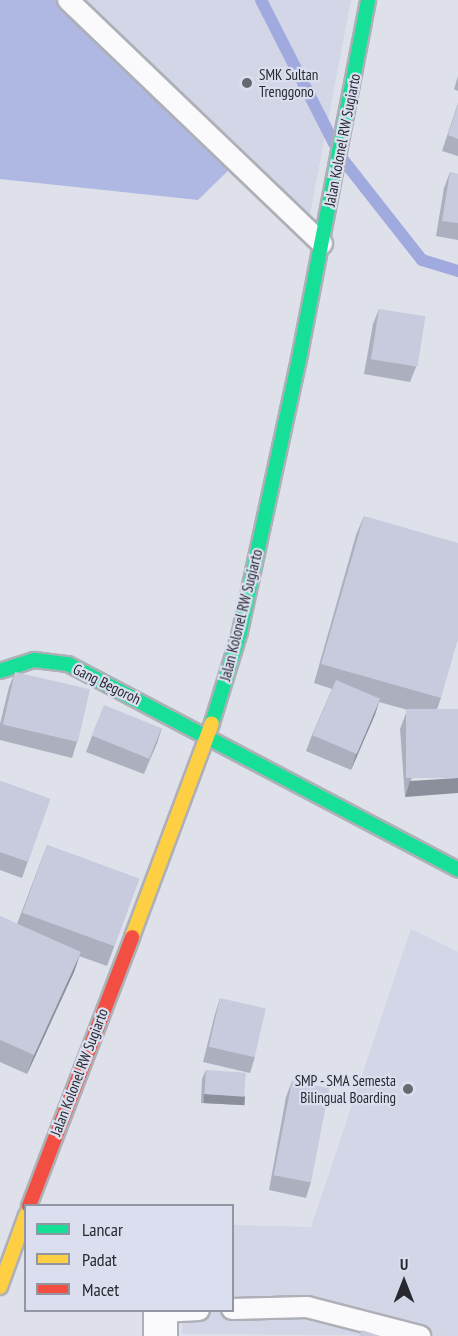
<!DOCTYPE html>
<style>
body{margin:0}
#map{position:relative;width:458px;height:1336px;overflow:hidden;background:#dee1ea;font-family:"PT Sans Narrow",sans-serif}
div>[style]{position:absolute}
.built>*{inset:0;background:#d2d6e7}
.forest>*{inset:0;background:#afb7e3}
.stream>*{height:12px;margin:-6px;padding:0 6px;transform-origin:6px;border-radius:6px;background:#a0aade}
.roads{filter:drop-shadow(2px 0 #aeb0b7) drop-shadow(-2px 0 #aeb0b7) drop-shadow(0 2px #aeb0b7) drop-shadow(0 -2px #aeb0b7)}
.lane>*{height:20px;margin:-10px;padding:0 10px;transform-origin:10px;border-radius:10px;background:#fafafc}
.street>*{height:33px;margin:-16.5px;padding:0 16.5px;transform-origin:16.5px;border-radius:16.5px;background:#fafafc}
.fast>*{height:14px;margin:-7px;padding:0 7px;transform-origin:7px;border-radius:7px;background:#16e098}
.slow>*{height:14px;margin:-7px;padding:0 7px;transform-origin:7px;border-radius:7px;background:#ffcf43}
.jam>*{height:14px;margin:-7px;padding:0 7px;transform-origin:7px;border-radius:7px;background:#f24e42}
.wall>*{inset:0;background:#abafbe}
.shaded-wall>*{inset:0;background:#8b8e9b;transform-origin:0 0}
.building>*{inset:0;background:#c7cbdd;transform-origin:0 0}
.dots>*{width:16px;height:16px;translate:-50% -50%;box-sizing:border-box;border:3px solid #dadeee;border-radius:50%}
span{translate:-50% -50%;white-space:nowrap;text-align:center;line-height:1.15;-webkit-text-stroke:4.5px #dadeee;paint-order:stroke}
.poi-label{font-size:15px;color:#27292f}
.left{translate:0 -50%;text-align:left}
.right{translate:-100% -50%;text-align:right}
.street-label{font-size:15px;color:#27292f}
.legend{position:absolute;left:24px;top:1204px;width:210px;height:108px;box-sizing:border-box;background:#dadeee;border:2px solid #9296a2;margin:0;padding:8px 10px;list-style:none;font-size:18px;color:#27292f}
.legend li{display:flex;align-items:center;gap:12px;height:30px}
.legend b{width:30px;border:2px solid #9296a2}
.north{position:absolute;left:374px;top:1252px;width:60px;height:60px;-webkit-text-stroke:4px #dadeee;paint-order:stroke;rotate:0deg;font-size:16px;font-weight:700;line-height:24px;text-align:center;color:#27292f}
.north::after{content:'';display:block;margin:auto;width:21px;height:27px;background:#27292f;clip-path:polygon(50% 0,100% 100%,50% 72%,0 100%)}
</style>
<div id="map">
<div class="built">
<i style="clip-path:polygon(66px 0,351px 0,308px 225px)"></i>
<i style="clip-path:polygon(411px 929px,458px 952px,458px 1336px,182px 1334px,184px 1311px,232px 1310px,233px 1225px,311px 1227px)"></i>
</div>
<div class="forest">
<i style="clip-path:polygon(0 0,66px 0,237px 162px,198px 200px,0 179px)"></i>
</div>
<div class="stream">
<i style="left:261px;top:0;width:161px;rotate:63deg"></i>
<i style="left:344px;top:161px;width:126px;rotate:51.8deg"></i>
<i style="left:422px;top:260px;width:38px;rotate:17deg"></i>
</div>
<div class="roads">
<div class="lane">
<i style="left:68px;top:0;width:352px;rotate:43.8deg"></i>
<i style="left:232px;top:1309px;width:75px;rotate:-1.5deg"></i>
<i style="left:307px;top:1307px;width:117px;rotate:14.4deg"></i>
<i style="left:163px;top:1312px;width:36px;rotate:-3deg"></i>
</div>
<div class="street">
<i style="left:160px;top:1310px;width:26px;rotate:90deg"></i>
</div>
<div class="fast">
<i style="left:0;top:671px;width:36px;rotate:-18deg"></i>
<i style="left:34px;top:660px;width:34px;rotate:7deg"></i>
<i style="left:68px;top:664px;width:441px;rotate:27.8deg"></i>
<i style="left:212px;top:723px;width:95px;rotate:-72.9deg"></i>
<i style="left:240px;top:632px;width:284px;rotate:-77.8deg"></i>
<i style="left:300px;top:354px;width:360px;rotate:-79.1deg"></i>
</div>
<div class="slow">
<i style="left:132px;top:937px;width:228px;rotate:-69.5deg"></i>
<i style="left:0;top:1287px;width:77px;rotate:-70.1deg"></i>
</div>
<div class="jam">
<i style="left:29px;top:1206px;width:288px;rotate:-69deg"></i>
</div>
</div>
<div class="wall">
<i style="clip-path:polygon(458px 76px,458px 91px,454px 89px)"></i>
<i style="clip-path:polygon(458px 103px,458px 156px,442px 151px)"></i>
<i style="clip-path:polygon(450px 172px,458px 174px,458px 240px,436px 236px,444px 188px)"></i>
<i style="clip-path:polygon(379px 309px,416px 367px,410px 382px,364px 374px,373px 324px)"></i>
<i style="clip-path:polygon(364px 516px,441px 698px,405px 797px,400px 729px,406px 713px,415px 712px,379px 702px,351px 770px,306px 751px,312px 735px,332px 689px,314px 683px,356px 535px)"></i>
<i style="clip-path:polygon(15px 672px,77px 742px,72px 758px,0 740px,0 724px,9px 687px)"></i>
<i style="clip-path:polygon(162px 728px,144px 774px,86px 752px,92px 736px)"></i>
<i style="clip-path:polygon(0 781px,50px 799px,22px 878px,0 870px)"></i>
<i style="clip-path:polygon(47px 845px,139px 879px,107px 966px,79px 956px,74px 972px,27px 1074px,0 1062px,0 916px,17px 924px)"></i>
<i style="clip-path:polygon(220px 998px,255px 1057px,250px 1073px,203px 1062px,215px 1014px)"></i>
<i style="clip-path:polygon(206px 1070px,245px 1096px,242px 1105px,201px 1103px,202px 1079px)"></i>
<i style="clip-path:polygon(292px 1081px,311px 1182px,306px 1198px,269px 1190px,286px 1097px)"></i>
</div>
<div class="shaded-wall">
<i style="clip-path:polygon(380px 699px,375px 715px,351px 770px,356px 754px)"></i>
<i style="clip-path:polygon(162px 728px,157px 743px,144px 774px,150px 759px)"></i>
<i style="clip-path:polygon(458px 778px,458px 793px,405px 797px,410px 781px)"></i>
<i style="clip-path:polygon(81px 952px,74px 972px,27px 1074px,34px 1055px)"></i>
<i style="left:204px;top:1094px;width:41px;height:9px;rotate:3deg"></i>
</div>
<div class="building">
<i style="clip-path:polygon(458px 104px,458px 139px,448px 135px)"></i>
<i style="clip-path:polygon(450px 172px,458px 174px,458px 223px,442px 221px)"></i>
<i style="left:379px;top:309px;width:47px;height:51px;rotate:9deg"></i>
<i style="clip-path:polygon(364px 516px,458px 543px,458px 639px,441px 698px,321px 664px)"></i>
<i style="left:15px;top:672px;width:77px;height:54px;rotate:13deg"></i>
<i style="left:336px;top:680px;width:48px;height:60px;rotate:23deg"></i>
<i style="left:104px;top:705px;width:62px;height:33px;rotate:22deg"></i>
<i style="left:458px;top:709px;width:69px;height:52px;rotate:90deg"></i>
<i style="clip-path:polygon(0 781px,50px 799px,28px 862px,0 852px)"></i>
<i style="left:47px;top:845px;width:98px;height:72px;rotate:20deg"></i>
<i style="clip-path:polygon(0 916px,81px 952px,34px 1055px,0 1040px)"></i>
<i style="left:220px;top:998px;width:47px;height:50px;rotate:13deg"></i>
<i style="left:206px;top:1070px;width:40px;height:24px;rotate:4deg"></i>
<i style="left:292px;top:1081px;width:38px;height:96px;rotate:11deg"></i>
<i style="clip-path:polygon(362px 1330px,380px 1336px,359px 1336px)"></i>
</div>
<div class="dots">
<i style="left:247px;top:83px;background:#676970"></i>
<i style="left:408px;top:1089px;background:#676970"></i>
</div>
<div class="poi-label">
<span class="left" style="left:259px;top:83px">SMK Sultan<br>Trenggono</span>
<span class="right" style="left:396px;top:1089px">SMP - SMA Semesta<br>Bilingual Boarding</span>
</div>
<div class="street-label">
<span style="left:342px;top:140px;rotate:-79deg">Jalan Kolonel RW Sugiarto</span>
<span style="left:241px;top:615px;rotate:-76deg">Jalan Kolonel RW Sugiarto</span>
<span style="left:107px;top:684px;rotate:26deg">Gang Begoroh</span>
<span style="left:79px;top:1072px;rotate:-69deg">Jalan Kolonel RW Sugiarto</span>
</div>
<ul class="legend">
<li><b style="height:8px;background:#16e098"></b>Lancar</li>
<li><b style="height:8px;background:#ffcf43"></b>Padat</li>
<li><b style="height:8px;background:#f24e42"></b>Macet</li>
</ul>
<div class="north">U</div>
</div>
